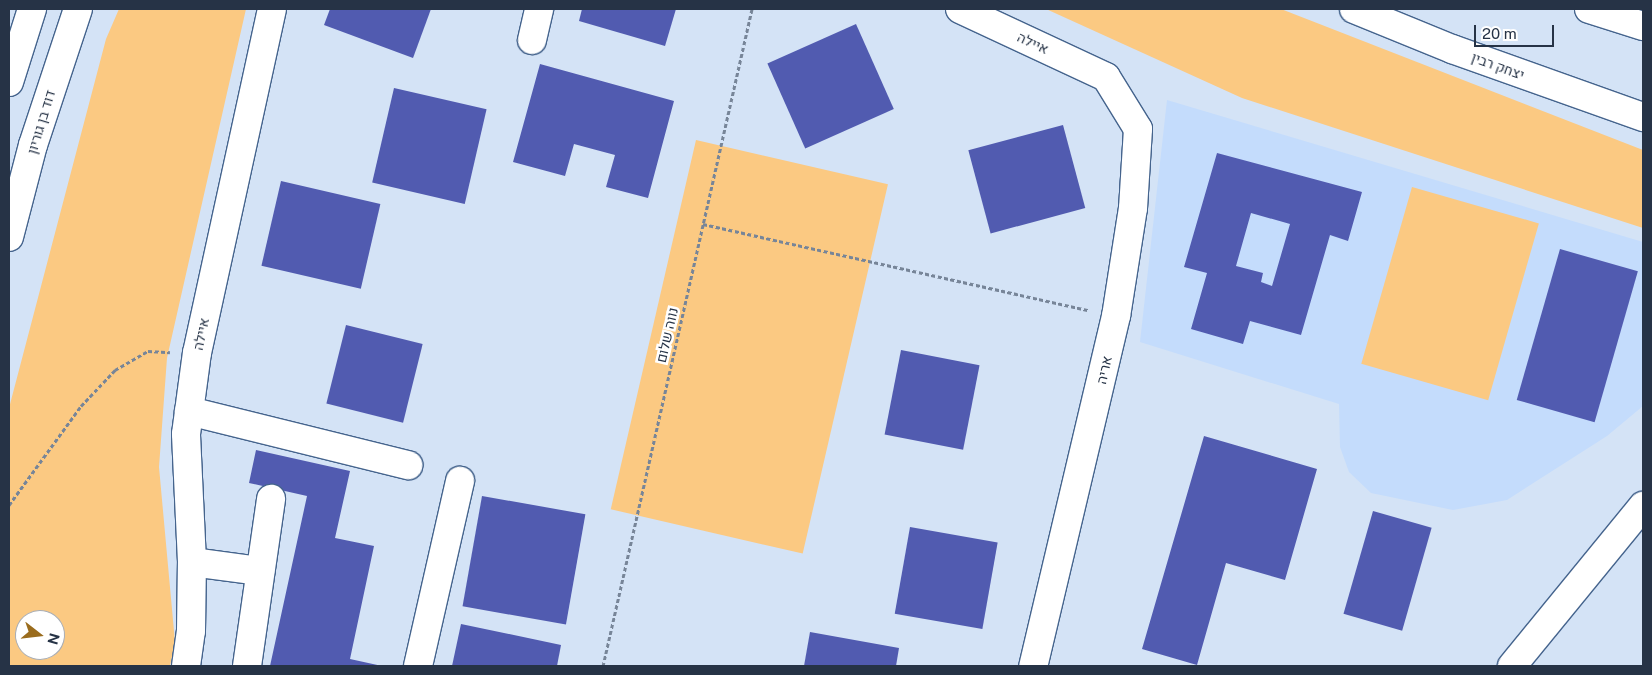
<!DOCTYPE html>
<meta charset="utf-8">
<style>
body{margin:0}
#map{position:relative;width:1652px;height:675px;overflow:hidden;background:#d4e3f6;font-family:"Public Sans",Heebo,sans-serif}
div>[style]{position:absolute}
.built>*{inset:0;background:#c4dcfc}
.green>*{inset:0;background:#fbc982;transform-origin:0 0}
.building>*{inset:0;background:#515bb0;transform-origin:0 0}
.path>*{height:3px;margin-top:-1.5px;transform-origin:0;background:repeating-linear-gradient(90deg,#778598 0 4px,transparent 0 6.5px)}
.roads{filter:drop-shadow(1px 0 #45648d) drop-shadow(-1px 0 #45648d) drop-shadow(0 1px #45648d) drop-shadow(0 -1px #45648d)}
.minor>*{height:28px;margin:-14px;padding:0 14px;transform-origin:14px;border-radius:14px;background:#fff}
.major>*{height:28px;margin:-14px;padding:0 14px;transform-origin:14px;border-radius:14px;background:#fff}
span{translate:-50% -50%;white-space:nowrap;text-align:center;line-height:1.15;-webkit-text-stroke:5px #fff;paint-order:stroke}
.street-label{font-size:14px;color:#263346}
.frame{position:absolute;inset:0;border:10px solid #263346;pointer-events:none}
.north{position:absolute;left:15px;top:610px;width:50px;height:50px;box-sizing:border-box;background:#fff;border:1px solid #a8adb5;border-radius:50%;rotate:106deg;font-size:14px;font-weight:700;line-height:20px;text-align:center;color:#263346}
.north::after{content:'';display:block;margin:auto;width:18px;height:22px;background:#9a6c1d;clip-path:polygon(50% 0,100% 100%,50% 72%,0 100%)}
.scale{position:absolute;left:1474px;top:25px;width:80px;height:22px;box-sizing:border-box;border:2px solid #263346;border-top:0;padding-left:6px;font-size:15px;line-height:18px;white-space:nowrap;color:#263346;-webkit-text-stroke:4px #fff;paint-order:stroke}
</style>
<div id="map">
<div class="built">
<i style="clip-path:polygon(1167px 100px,1643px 242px,1643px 406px,1607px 436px,1507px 500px,1453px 510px,1371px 493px,1349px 472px,1340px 447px,1339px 404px,1140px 342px)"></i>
</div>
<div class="green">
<i style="clip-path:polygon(evenodd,119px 9px,246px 9px,167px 358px,159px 467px,175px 642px,170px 666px,9px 666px,9px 408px,106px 39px,119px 9px,25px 620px,55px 620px,55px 650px,25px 650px,25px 620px)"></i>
<i style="clip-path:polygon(1046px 9px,1281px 9px,1643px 150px,1643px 228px,1242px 98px)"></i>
<i style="left:696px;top:140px;width:197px;height:379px;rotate:13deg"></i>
<i style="left:1412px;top:187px;width:132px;height:184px;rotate:16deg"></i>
</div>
<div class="building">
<i style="clip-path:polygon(330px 9px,431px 9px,413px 58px,324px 25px)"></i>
<i style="clip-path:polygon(582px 9px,676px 9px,665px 46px,579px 21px)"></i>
<i style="left:856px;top:24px;width:93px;height:97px;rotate:66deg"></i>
<i style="clip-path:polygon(540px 64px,674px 101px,648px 198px,606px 187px,615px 155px,574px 144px,565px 176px,513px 162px)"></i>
<i style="left:394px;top:88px;width:95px;height:97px;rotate:13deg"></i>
<i style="left:1063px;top:125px;width:86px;height:98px;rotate:75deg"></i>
<i style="clip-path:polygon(evenodd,1217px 153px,1362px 192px,1348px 241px,1330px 235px,1301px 335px,1250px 321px,1243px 344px,1191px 329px,1207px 273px,1184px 267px,1217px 153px,1251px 213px,1290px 224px,1272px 286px,1261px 282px,1263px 273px,1236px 266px,1251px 213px)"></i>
<i style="left:281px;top:181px;width:102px;height:87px;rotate:13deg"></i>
<i style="left:1560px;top:249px;width:81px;height:157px;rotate:16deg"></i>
<i style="left:346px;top:325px;width:79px;height:81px;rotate:14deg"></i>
<i style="left:901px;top:350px;width:80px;height:86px;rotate:11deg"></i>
<i style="clip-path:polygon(1204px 436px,1317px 469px,1285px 580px,1226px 563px,1197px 665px,1142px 649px)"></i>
<i style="clip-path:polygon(256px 450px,350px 471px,335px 538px,374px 546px,350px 659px,382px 666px,270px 666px,307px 496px,249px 483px)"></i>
<i style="left:482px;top:496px;width:105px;height:112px;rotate:10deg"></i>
<i style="left:1373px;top:511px;width:61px;height:107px;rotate:16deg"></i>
<i style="left:910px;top:527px;width:89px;height:88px;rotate:10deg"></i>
<i style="clip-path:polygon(461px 624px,561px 645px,557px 666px,452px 666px)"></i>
<i style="clip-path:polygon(810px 632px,899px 648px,896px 666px,804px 666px)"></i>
</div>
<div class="path">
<i style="left:703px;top:224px;width:395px;rotate:12.6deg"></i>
<i style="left:9px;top:505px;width:122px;rotate:-54deg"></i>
<i style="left:81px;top:406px;width:50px;rotate:-46.6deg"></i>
<i style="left:115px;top:370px;width:38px;rotate:-30deg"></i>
<i style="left:148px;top:351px;width:22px;rotate:3deg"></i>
<i style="left:603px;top:666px;width:674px;rotate:-77.22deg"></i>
</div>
<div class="roads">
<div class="minor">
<i style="left:960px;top:9px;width:161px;rotate:25deg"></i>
<i style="left:1106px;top:77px;width:61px;rotate:58.4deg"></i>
<i style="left:1138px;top:129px;width:79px;rotate:93.6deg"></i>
<i style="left:1133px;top:208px;width:109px;rotate:98.9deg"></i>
<i style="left:1116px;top:316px;width:360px;rotate:103.3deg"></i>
<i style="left:532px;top:40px;width:32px;rotate:-77deg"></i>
<i style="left:189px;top:411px;width:226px;rotate:13.9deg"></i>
<i style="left:192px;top:562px;width:69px;rotate:7.5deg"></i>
<i style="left:186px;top:666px;width:35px;rotate:-82deg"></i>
<i style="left:191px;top:631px;width:69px;rotate:-89.2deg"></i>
<i style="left:192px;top:562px;width:128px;rotate:-92.7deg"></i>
<i style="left:186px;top:434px;width:82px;rotate:-82.3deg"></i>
<i style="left:197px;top:353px;width:352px;rotate:-77.7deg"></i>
<i style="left:247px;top:666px;width:169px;rotate:-81.8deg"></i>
<i style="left:418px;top:666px;width:190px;rotate:-77.2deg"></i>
<i style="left:1512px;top:666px;width:207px;rotate:-50.7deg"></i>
</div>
<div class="major">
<i style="left:1354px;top:9px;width:106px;rotate:22.2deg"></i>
<i style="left:1452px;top:49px;width:203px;rotate:19.6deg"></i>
<i style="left:1589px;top:9px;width:57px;rotate:17.5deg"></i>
<i style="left:9px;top:82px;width:77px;rotate:-72.5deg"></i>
<i style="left:9px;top:237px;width:95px;rotate:-75.4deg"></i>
<i style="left:33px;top:145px;width:143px;rotate:-71.7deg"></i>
</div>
</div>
<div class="street-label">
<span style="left:1033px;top:43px;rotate:25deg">איילה</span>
<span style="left:1498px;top:66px;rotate:20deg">יצחק רבין</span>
<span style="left:41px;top:122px;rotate:-73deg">דוד בן גוריון</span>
<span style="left:201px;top:334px;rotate:-78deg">איילה</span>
<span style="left:667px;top:335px;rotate:-77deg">נווה שלום</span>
<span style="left:1104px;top:370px;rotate:-77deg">אריה</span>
</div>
<div class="frame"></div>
<div class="north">N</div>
<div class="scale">20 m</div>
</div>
